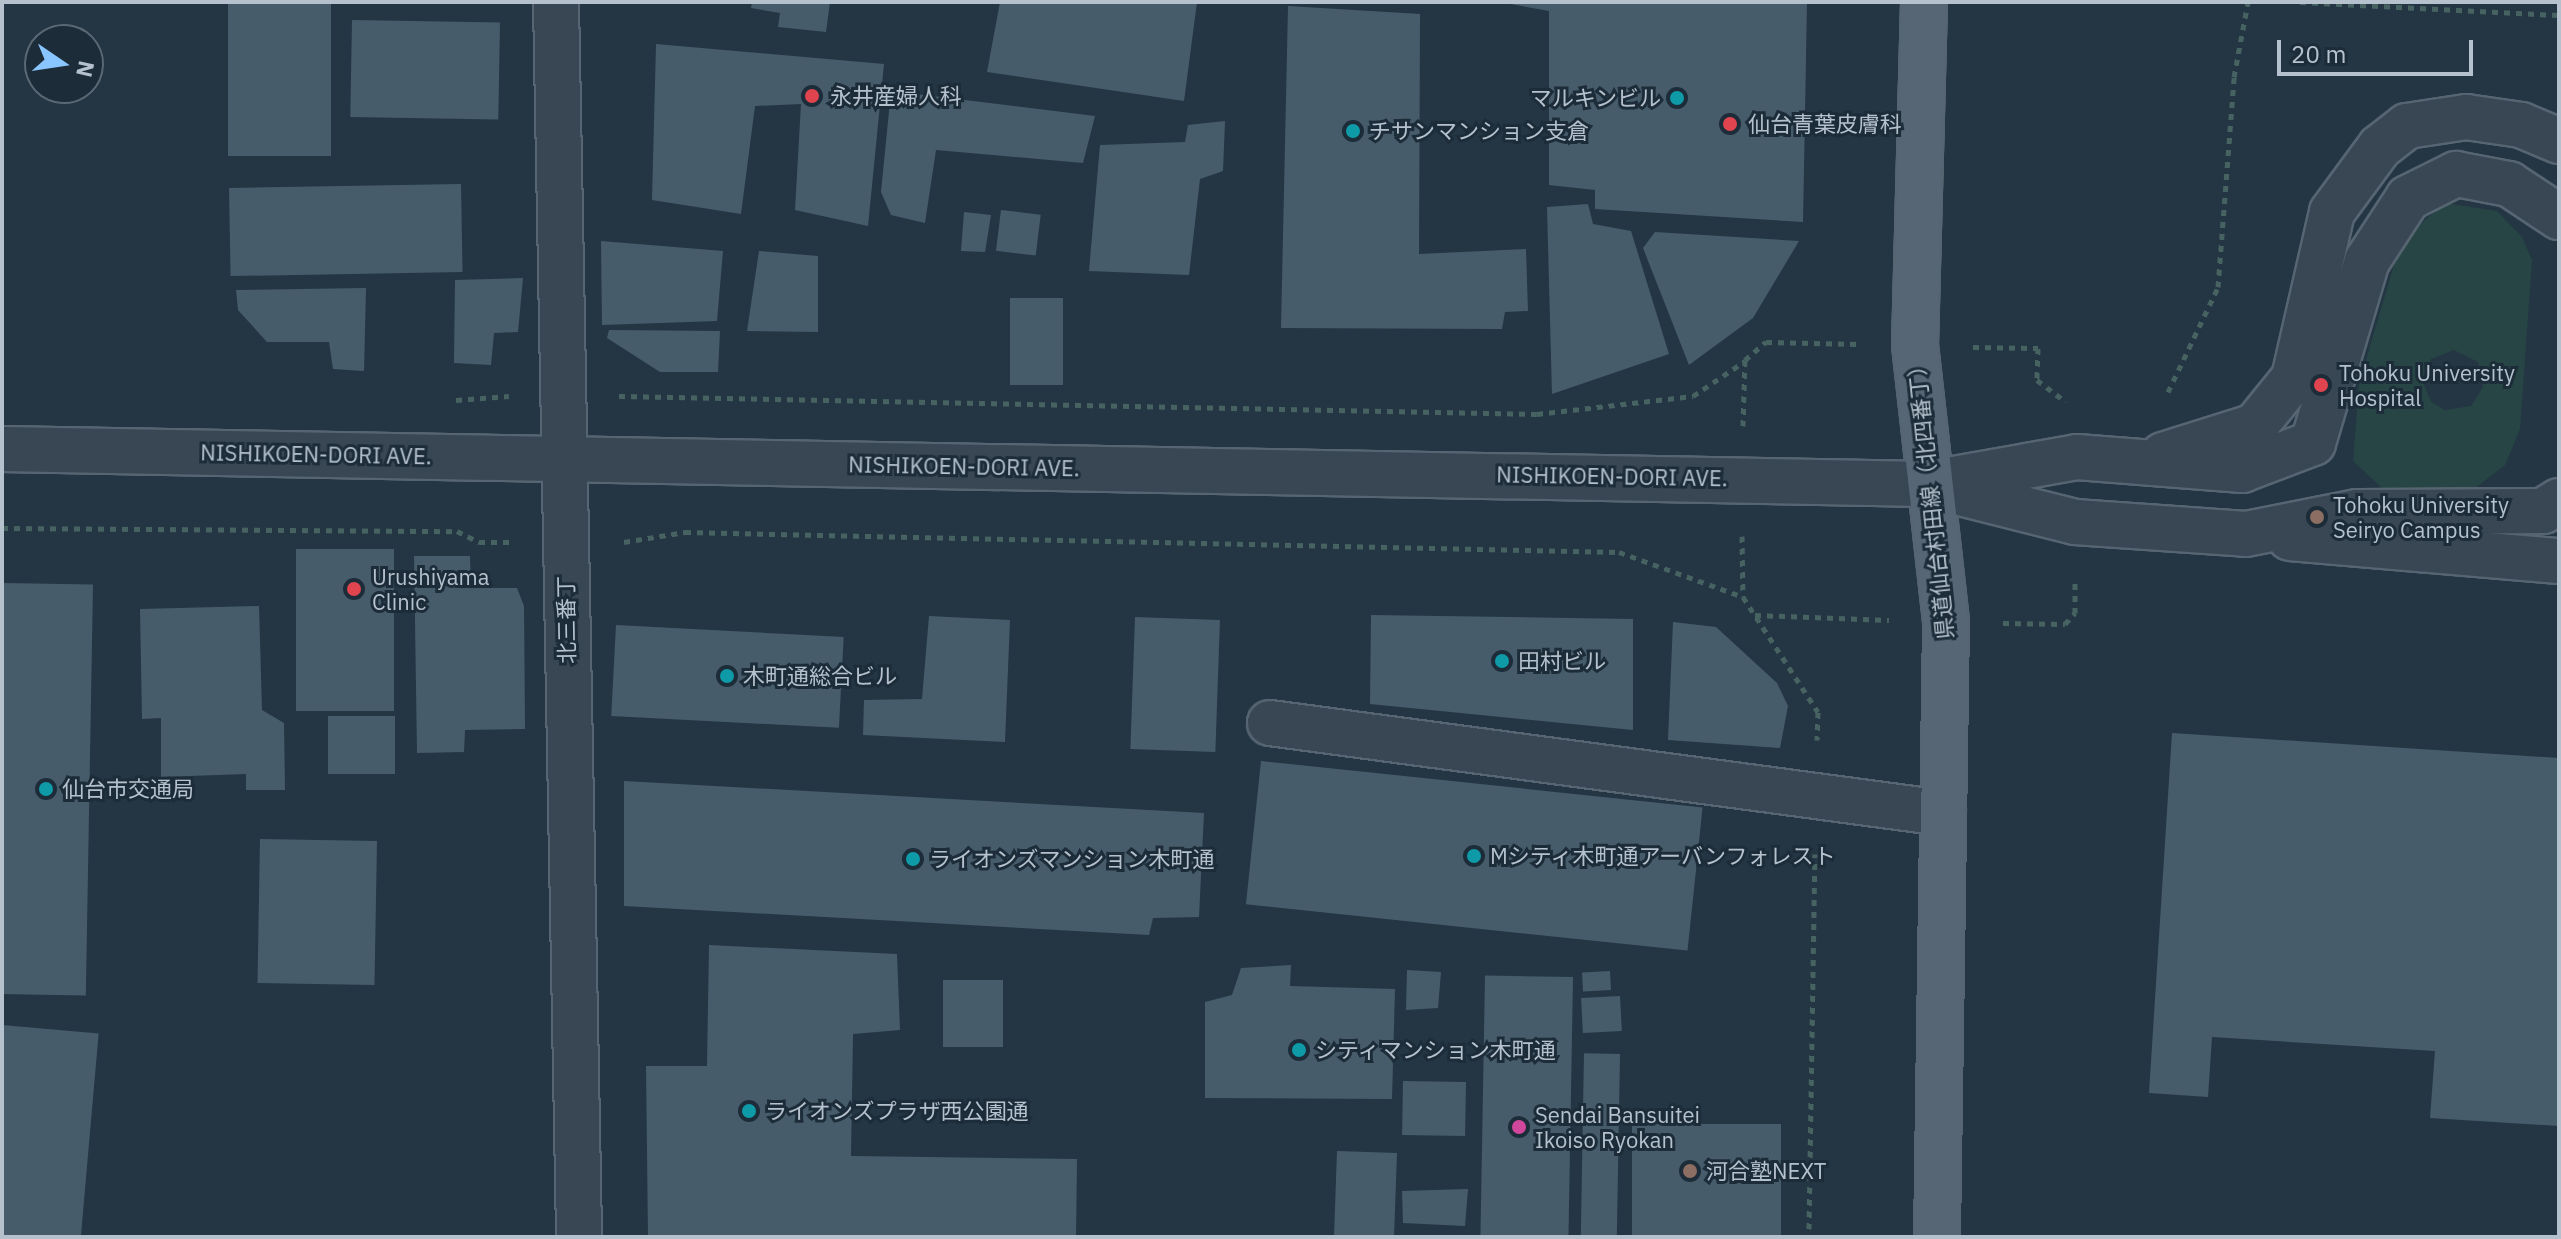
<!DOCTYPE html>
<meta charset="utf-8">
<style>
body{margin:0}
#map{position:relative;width:2561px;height:1239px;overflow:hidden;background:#243644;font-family:"IBM Plex Sans","Noto Sans JP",sans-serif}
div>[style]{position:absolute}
.green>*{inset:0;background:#264544}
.building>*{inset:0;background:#475c6b;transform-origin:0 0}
.path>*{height:5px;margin-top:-2.5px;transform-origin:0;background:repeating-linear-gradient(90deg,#466362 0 6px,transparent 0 12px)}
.roads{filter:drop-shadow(2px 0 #566571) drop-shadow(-2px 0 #566571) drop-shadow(0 2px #566571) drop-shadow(0 -2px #566571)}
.minor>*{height:44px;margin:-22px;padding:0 22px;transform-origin:22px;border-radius:22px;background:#384753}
.major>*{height:44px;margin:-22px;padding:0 22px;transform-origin:22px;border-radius:22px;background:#566674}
.dots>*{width:22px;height:22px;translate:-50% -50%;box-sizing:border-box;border:4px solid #1d2c39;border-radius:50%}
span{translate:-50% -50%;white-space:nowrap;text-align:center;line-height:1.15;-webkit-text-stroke:6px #1d2c39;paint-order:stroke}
.poi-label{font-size:22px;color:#b5c2cd}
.left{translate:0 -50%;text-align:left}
.right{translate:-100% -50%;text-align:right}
.street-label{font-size:22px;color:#b5c2cd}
.frame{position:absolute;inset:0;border:4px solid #b5c2cd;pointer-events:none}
.north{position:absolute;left:24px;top:24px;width:80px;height:80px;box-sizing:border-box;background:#1d2c39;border:2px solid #5a6874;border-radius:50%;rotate:103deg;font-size:22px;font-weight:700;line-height:32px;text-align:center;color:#b5c2cd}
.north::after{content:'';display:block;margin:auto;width:28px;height:36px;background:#89c6ff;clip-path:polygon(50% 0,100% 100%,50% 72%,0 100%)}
.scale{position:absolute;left:2277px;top:40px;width:196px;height:36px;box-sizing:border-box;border:4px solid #b5c2cd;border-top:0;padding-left:10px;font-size:24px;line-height:28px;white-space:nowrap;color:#b5c2cd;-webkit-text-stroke:6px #1d2c39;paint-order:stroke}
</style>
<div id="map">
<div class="green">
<i style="clip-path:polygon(evenodd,2445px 203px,2497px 211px,2522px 237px,2532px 260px,2520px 429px,2505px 465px,2473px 490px,2383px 489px,2353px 461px,2359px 384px,2401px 241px,2445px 203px,2454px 350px,2478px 362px,2483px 387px,2471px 406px,2445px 410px,2431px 402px,2422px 379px,2431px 359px,2454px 350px)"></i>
</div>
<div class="building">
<i style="left:228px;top:2px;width:103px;height:154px"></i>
<i style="clip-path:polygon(752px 2px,830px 2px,826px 32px,778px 27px,780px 13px,751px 8px)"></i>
<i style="clip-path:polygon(1000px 2px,1197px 2px,1184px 101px,987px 72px)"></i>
<i style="clip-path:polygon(1500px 2px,1807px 2px,1803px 222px,1595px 209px,1595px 190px,1549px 185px,1549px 11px)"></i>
<i style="clip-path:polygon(1288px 6px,1420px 14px,1419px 254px,1526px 249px,1528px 311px,1505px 312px,1502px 329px,1281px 328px)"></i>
<i style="left:352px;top:20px;width:148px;height:97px;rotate:1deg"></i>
<i style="clip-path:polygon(656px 44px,884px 64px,868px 226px,795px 210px,801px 104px,755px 106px,741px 214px,652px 200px)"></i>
<i style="clip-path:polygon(891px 91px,1095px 116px,1083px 163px,936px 150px,925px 223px,891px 215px,881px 192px)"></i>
<i style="clip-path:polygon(1225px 121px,1223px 171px,1200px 179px,1189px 275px,1089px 271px,1100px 145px,1185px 142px,1188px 125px)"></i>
<i style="left:461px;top:184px;width:88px;height:232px;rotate:89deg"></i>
<i style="clip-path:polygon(1588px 204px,1593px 224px,1631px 231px,1669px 354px,1552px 394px,1547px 207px)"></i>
<i style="left:1001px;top:210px;width:40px;height:41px;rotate:7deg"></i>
<i style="clip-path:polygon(964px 212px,991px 215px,985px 252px,961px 251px)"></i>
<i style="clip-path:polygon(1655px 232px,1799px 241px,1753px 318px,1689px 365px,1643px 248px)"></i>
<i style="clip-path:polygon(601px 241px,723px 251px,717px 321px,602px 325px)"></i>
<i style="clip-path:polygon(759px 251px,818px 256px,818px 332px,747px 331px)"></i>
<i style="clip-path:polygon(523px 278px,518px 332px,494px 333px,491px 365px,454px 363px,455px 280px)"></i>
<i style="clip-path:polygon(366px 288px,364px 371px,333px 369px,329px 342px,267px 342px,238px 310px,236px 290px)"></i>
<i style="left:1010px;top:298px;width:53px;height:87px"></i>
<i style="clip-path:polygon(609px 330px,720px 331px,718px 372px,660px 372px,607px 338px)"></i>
<i style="left:296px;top:549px;width:98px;height:162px"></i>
<i style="clip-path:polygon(414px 556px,470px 556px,471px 588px,517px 588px,524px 606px,525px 729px,465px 730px,464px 752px,417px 753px)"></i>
<i style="left:2px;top:583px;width:91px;height:411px;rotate:1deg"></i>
<i style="clip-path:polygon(259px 606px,262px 710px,284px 723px,285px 790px,246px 790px,246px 774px,161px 777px,161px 718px,142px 719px,140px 609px)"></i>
<i style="clip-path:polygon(1371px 615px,1633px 619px,1633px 730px,1370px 704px)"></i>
<i style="clip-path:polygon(929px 616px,1010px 620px,1005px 742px,863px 735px,864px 700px,922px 699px)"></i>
<i style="left:1135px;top:617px;width:85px;height:132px;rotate:2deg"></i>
<i style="clip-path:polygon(1673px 622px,1716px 627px,1777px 683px,1788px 706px,1780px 748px,1668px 740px)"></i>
<i style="left:616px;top:625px;width:228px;height:91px;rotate:3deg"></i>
<i style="left:328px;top:716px;width:67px;height:58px"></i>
<i style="clip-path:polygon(2172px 733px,2559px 758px,2559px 1126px,2430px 1118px,2435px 1051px,2212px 1037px,2208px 1097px,2149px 1093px)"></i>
<i style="left:1261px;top:761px;width:444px;height:144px;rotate:6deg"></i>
<i style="clip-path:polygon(624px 781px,1204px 813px,1199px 917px,1153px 918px,1149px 935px,624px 906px)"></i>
<i style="left:260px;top:839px;width:117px;height:144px;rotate:1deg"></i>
<i style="clip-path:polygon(709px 945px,897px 954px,900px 1030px,853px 1034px,851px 1156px,1077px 1159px,1076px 1237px,648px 1237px,646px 1066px,707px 1066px)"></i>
<i style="clip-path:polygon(1291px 965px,1290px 986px,1395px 989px,1392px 1099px,1205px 1098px,1205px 1002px,1232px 995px,1241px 968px)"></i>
<i style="clip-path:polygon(1407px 970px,1441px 972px,1438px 1008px,1406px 1010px)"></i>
<i style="left:1610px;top:971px;width:19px;height:28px;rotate:87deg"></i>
<i style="left:1573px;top:977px;width:260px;height:88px;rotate:91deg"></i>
<i style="left:943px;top:980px;width:60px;height:67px"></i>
<i style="left:1620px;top:996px;width:35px;height:39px;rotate:87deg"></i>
<i style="left:2px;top:1025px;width:97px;height:212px;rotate:5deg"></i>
<i style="left:1620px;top:1054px;width:183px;height:36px;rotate:91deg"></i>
<i style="left:1466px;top:1082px;width:54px;height:63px;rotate:91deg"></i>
<i style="left:1632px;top:1124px;width:149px;height:113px"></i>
<i style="left:1337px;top:1151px;width:60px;height:86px;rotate:2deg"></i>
<i style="clip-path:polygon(1468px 1189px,1465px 1226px,1403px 1223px,1402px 1191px)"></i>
</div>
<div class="path">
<i style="left:2300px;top:2px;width:259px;rotate:2.9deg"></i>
<i style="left:1973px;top:347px;width:65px;rotate:0.9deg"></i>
<i style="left:2038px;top:348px;width:32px;rotate:92deg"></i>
<i style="left:2037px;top:380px;width:36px;rotate:37deg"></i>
<i style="left:2168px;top:392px;width:116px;rotate:-64.5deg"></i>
<i style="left:2218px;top:287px;width:211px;rotate:-85.6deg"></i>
<i style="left:2234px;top:77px;width:76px;rotate:-79.4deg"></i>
<i style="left:619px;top:396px;width:918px;rotate:1.12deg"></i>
<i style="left:1537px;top:414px;width:157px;rotate:-6.6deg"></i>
<i style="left:1693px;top:396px;width:63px;rotate:-33.9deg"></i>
<i style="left:456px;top:400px;width:53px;rotate:-4.3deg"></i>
<i style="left:1743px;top:426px;width:66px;rotate:-88.3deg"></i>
<i style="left:1745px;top:360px;width:28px;rotate:-41deg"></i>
<i style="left:1766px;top:342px;width:93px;rotate:1.2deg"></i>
<i style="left:2px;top:528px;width:455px;rotate:0.4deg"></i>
<i style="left:457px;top:531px;width:25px;rotate:27deg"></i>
<i style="left:479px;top:542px;width:31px"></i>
<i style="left:1742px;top:536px;width:61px;rotate:89.1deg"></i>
<i style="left:1743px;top:597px;width:137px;rotate:56.9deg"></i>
<i style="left:1818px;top:712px;width:28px;rotate:92deg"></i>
<i style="left:624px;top:542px;width:62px;rotate:-9.3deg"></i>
<i style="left:685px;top:532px;width:934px;rotate:1.23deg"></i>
<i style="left:1619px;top:552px;width:132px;rotate:19.9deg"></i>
<i style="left:1755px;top:615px;width:134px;rotate:2.1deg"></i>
<i style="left:2003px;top:623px;width:62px;rotate:0.9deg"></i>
<i style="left:2065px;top:624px;width:15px;rotate:-48deg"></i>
<i style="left:2075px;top:613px;width:33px;rotate:-90deg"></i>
<i style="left:1809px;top:1229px;width:375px;rotate:-89.1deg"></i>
</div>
<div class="roads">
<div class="minor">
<i style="left:556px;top:2px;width:1235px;rotate:88.93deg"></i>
<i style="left:2px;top:449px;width:1924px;rotate:1.04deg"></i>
<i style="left:1926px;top:484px;width:153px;rotate:-10.1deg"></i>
<i style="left:2077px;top:457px;width:166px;rotate:4.5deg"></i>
<i style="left:2242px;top:470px;width:76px;rotate:-20.8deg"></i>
<i style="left:2313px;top:443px;width:190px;rotate:-73.5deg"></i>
<i style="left:2367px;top:261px;width:75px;rotate:-56.9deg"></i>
<i style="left:2408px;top:198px;width:54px;rotate:-26.6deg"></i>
<i style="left:2456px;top:174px;width:54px;rotate:10.7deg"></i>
<i style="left:2509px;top:184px;width:60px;rotate:33.4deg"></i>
<i style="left:2163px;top:455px;width:96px;rotate:-17.5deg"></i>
<i style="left:2255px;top:426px;width:62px;rotate:-50.9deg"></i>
<i style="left:2294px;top:378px;width:170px;rotate:-77.1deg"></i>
<i style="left:2332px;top:212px;width:81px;rotate:-53.6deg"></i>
<i style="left:2380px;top:147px;width:34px;rotate:-38deg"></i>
<i style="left:2407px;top:126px;width:60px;rotate:-8.7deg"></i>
<i style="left:2466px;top:117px;width:56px;rotate:8.3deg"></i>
<i style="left:2521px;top:125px;width:41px;rotate:22.8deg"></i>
<i style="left:1940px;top:488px;width:139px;rotate:14.1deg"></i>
<i style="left:2075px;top:522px;width:171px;rotate:4deg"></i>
<i style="left:2246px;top:534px;width:113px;rotate:-11.2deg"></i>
<i style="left:2357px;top:512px;width:186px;rotate:-0.3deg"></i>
<i style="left:2543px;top:511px;width:19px;rotate:-32deg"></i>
<i style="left:2290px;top:538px;width:270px;rotate:4.9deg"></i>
<i style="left:1270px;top:723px;width:679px;rotate:7.62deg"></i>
</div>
<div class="major">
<i style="left:1924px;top:2px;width:343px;rotate:91.5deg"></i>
<i style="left:1915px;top:345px;width:279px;rotate:83.6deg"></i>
<i style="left:1946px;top:622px;width:615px;rotate:90.84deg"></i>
</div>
</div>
<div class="dots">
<i style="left:812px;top:96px;background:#e0444e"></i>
<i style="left:1677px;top:98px;background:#0f9aa8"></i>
<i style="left:1730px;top:124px;background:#e0444e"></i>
<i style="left:1353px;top:131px;background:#0f9aa8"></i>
<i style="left:2321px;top:385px;background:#e0444e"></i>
<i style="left:2317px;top:517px;background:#8d6e63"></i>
<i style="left:354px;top:589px;background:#e0444e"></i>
<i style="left:1502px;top:661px;background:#0f9aa8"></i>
<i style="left:727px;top:676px;background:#0f9aa8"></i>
<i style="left:46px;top:789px;background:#0f9aa8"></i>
<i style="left:1474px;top:856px;background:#0f9aa8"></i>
<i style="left:913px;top:859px;background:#0f9aa8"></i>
<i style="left:1299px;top:1050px;background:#0f9aa8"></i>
<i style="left:749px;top:1111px;background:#0f9aa8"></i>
<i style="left:1519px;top:1127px;background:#d1479c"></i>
<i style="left:1690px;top:1171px;background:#8d6e63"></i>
</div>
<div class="poi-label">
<span class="left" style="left:830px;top:96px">永井産婦人科</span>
<span class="right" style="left:1661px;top:98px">マルキンビル</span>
<span class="left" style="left:1748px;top:124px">仙台青葉皮膚科</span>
<span class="left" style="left:1369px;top:131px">チサンマンション支倉</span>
<span class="left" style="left:2339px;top:385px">Tohoku University<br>Hospital</span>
<span class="left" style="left:2333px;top:517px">Tohoku University<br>Seiryo Campus</span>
<span class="left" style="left:372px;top:589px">Urushiyama<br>Clinic</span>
<span class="left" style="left:1518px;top:661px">田村ビル</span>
<span class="left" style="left:743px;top:676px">木町通総合ビル</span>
<span class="left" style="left:62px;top:789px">仙台市交通局</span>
<span class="left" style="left:1490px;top:856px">Mシティ木町通アーバンフォレスト</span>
<span class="left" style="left:929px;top:859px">ライオンズマンション木町通</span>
<span class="left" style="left:1315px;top:1050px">シティマンション木町通</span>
<span class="left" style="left:765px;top:1111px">ライオンズプラザ西公園通</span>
<span class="left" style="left:1535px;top:1127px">Sendai Bansuitei<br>Ikoiso Ryokan</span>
<span class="left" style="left:1706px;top:1171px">河合塾NEXT</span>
</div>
<div class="street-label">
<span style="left:316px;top:454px;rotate:1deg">NISHIKOEN-DORI AVE.</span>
<span style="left:964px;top:466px;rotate:1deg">NISHIKOEN-DORI AVE.</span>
<span style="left:1612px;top:476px;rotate:1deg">NISHIKOEN-DORI AVE.</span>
<span style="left:1930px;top:497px;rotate:-96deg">県道仙台村田線（北四番丁）</span>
<span style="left:566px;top:620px;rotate:-91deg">北三番丁</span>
</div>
<div class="frame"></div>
<div class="north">N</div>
<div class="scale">20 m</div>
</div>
